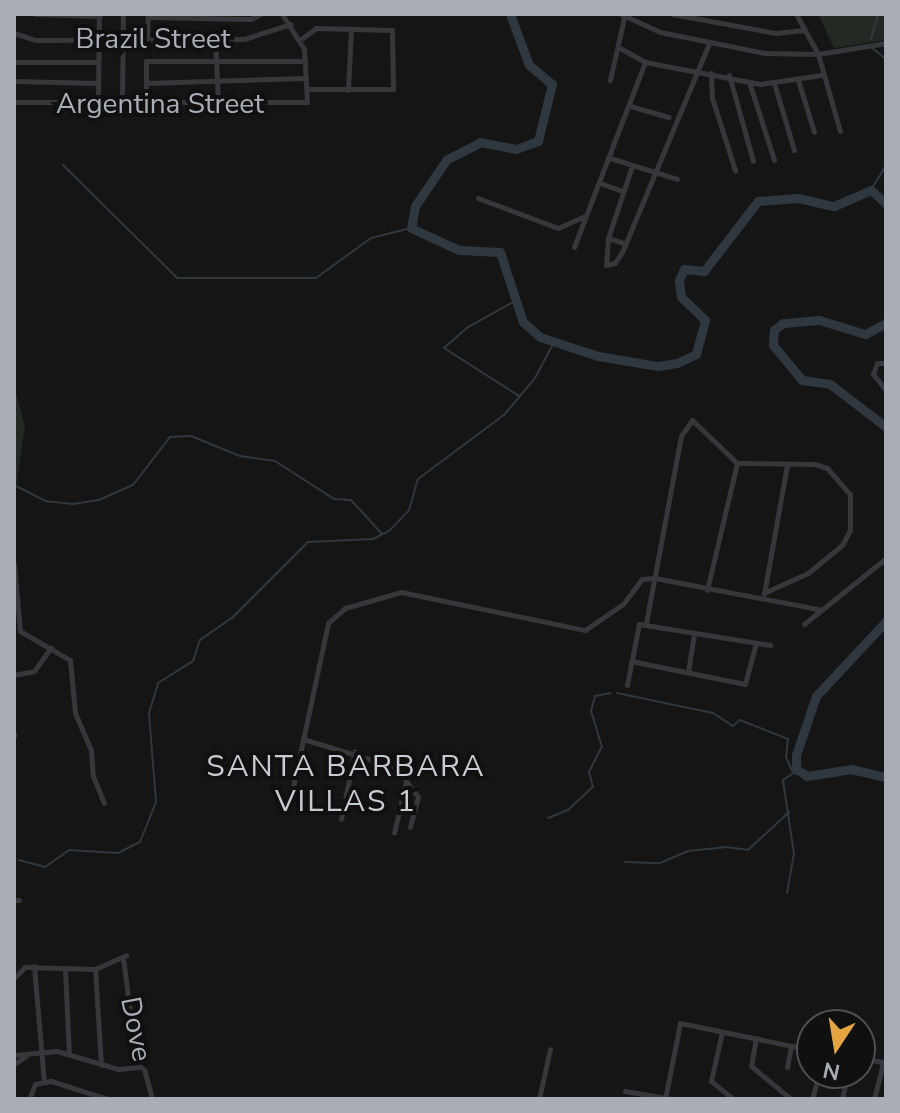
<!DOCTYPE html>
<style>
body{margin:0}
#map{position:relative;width:900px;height:1113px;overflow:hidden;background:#151516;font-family:"Nunito Sans",sans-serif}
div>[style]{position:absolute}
.green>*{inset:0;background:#212922}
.stream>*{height:2px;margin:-1px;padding:0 1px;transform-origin:1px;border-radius:1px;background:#2f383e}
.river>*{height:9px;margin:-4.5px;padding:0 4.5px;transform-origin:4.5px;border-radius:4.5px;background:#2f383e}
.minor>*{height:5px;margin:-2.5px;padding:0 2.5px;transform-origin:2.5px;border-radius:2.5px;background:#36373b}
span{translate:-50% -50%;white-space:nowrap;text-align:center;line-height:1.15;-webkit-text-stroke:8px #101011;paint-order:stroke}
.street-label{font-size:28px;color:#a8adb6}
.neighbourhood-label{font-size:30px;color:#c8cbd2;letter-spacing:2px}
.frame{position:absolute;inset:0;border:16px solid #a8adb6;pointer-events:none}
.north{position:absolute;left:796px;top:1009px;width:80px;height:80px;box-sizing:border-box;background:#101011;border:2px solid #4d4f53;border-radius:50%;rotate:192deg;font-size:22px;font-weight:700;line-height:32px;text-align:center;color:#a8adb6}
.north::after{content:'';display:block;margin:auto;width:28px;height:36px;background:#e3a441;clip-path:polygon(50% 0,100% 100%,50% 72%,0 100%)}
</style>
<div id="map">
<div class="green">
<i style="clip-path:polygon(818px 14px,886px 14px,886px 40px,834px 48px)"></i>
<i style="clip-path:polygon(14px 386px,25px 426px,14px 501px)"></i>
</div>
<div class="stream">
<i style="left:871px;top:39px;width:26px;rotate:-74deg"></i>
<i style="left:871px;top:47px;width:19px;rotate:39deg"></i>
<i style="left:63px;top:165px;width:161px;rotate:44.7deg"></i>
<i style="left:177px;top:278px;width:139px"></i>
<i style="left:316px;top:278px;width:68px;rotate:-36deg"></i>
<i style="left:371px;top:238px;width:41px;rotate:-14deg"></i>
<i style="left:871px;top:190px;width:29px;rotate:-59deg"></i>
<i style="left:515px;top:301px;width:54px;rotate:151deg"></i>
<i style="left:468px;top:327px;width:32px;rotate:139deg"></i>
<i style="left:444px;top:348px;width:89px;rotate:32.6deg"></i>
<i style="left:14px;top:485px;width:35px;rotate:27deg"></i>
<i style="left:45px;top:501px;width:28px;rotate:6deg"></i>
<i style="left:73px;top:504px;width:26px;rotate:-9deg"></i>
<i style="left:99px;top:500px;width:37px;rotate:-24deg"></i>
<i style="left:133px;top:485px;width:61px;rotate:-52.4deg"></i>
<i style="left:170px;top:437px;width:21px;rotate:-3deg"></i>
<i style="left:191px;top:436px;width:53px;rotate:22.2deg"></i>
<i style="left:240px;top:456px;width:35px;rotate:8deg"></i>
<i style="left:275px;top:461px;width:70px;rotate:32.8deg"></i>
<i style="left:334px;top:499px;width:17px;rotate:3deg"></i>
<i style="left:351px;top:500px;width:46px;rotate:47.6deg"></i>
<i style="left:617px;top:693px;width:98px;rotate:11.8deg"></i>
<i style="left:713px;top:713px;width:24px;rotate:33deg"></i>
<i style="left:733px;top:726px;width:9px;rotate:-41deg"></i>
<i style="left:740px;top:720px;width:52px;rotate:21.6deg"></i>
<i style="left:788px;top:739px;width:18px;rotate:96deg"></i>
<i style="left:786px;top:757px;width:17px;rotate:66deg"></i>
<i style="left:793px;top:773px;width:14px;rotate:12deg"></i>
<i style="left:548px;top:818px;width:22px;rotate:-22deg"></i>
<i style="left:568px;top:810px;width:34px;rotate:-43deg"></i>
<i style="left:593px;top:787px;width:16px;rotate:-105deg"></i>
<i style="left:589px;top:772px;width:28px;rotate:-63deg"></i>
<i style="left:602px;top:747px;width:38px;rotate:-107deg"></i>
<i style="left:591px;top:711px;width:16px;rotate:-75deg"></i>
<i style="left:595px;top:696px;width:16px;rotate:-11deg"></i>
<i style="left:19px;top:860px;width:27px;rotate:15deg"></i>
<i style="left:45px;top:867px;width:29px;rotate:-35deg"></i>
<i style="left:69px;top:850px;width:49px;rotate:3.5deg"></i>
<i style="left:118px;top:853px;width:25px;rotate:-27deg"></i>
<i style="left:140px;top:842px;width:43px;rotate:-68.2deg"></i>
<i style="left:156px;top:802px;width:89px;rotate:-94.5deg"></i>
<i style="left:149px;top:713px;width:31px;rotate:-73deg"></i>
<i style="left:158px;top:683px;width:41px;rotate:-32.2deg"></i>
<i style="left:193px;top:661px;width:22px;rotate:-72deg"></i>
<i style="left:200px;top:640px;width:40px;rotate:-34.9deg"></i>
<i style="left:233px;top:617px;width:106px;rotate:-45deg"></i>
<i style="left:308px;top:542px;width:65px;rotate:-2.6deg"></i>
<i style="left:373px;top:539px;width:18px;rotate:-27deg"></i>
<i style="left:389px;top:531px;width:29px;rotate:-46deg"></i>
<i style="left:409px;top:510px;width:32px;rotate:-74deg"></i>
<i style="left:418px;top:479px;width:107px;rotate:-36.7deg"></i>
<i style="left:504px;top:415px;width:48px;rotate:-50deg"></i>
<i style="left:535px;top:378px;width:40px;rotate:-62deg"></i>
<i style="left:625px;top:862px;width:35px;rotate:2deg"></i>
<i style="left:660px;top:863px;width:30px;rotate:-23deg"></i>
<i style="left:688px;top:851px;width:37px;rotate:-6deg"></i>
<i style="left:725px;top:847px;width:23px;rotate:7deg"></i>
<i style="left:748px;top:850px;width:56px;rotate:-42.8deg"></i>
<i style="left:787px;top:893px;width:40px;rotate:-80deg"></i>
<i style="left:794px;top:854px;width:75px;rotate:-98.5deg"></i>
<i style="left:783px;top:780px;width:11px;rotate:-34deg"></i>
</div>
<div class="river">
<i style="left:510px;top:14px;width:54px;rotate:69.6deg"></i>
<i style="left:529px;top:65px;width:30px;rotate:40deg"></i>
<i style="left:552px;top:84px;width:59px;rotate:103.8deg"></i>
<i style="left:538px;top:141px;width:23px;rotate:160deg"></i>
<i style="left:516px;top:149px;width:36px;rotate:-169deg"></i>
<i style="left:481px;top:142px;width:38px;rotate:153deg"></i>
<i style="left:447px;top:159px;width:57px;rotate:124.2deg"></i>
<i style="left:415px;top:206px;width:22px;rotate:100deg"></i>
<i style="left:411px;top:228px;width:53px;rotate:24.6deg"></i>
<i style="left:459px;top:250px;width:41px;rotate:2.8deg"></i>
<i style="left:500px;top:252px;width:74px;rotate:71.8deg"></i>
<i style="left:523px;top:322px;width:23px;rotate:41deg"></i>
<i style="left:540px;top:337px;width:61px;rotate:18.1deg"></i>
<i style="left:598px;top:356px;width:61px;rotate:9.5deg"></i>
<i style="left:658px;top:366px;width:19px;rotate:-9deg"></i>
<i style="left:677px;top:363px;width:21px;rotate:-25deg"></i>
<i style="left:696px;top:354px;width:35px;rotate:-75deg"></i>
<i style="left:705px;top:320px;width:33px;rotate:-136deg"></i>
<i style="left:681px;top:297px;width:17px;rotate:-97deg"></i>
<i style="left:679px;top:280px;width:12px;rotate:-66deg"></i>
<i style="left:684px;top:269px;width:20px;rotate:6deg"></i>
<i style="left:704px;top:271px;width:88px;rotate:-52.4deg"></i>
<i style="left:758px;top:201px;width:40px;rotate:-4.3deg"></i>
<i style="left:798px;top:198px;width:37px;rotate:13deg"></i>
<i style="left:834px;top:206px;width:40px;rotate:-23.4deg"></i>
<i style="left:871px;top:190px;width:21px;rotate:43deg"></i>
<i style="left:886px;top:323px;width:24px;rotate:152deg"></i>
<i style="left:865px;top:334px;width:48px;rotate:-163.1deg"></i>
<i style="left:819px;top:320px;width:36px;rotate:175deg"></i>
<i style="left:783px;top:323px;width:11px;rotate:142deg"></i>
<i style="left:774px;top:330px;width:15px;rotate:94deg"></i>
<i style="left:773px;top:345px;width:45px;rotate:50.4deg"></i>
<i style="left:802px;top:380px;width:28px;rotate:8deg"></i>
<i style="left:830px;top:384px;width:71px;rotate:37.5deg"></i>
<i style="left:886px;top:621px;width:103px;rotate:133deg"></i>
<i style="left:816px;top:696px;width:62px;rotate:108.7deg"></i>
<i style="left:796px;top:755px;width:14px;rotate:90deg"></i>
<i style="left:796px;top:769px;width:13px;rotate:32deg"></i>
<i style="left:807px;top:776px;width:45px;rotate:-9deg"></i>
<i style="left:851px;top:769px;width:36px;rotate:13deg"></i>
</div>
<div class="minor">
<i style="left:35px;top:14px;width:65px;rotate:1.8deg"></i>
<i style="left:621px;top:14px;width:43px;rotate:24.8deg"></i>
<i style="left:660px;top:32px;width:107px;rotate:11.3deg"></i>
<i style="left:765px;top:53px;width:53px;rotate:1.1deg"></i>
<i style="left:818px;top:54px;width:69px;rotate:-9.2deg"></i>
<i style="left:672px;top:14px;width:106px;rotate:10.4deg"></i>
<i style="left:776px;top:33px;width:28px;rotate:-6deg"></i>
<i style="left:796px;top:14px;width:46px;rotate:61.2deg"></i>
<i style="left:818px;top:54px;width:80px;rotate:74.1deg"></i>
<i style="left:148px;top:17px;width:103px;rotate:1.1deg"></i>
<i style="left:251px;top:19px;width:11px;rotate:-27deg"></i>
<i style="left:14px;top:33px;width:22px;rotate:18deg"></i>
<i style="left:35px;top:40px;width:209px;rotate:-0.3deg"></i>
<i style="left:244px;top:39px;width:49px;rotate:-17.7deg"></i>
<i style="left:215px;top:38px;width:64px;rotate:87.3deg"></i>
<i style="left:147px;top:39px;width:24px;rotate:-88deg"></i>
<i style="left:301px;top:39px;width:19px;rotate:-36deg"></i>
<i style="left:316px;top:28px;width:76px;rotate:1.5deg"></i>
<i style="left:392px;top:30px;width:59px;rotate:89deg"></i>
<i style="left:393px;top:89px;width:85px;rotate:180deg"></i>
<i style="left:618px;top:47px;width:31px;rotate:29deg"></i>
<i style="left:14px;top:62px;width:82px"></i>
<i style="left:711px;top:73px;width:25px;rotate:88deg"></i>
<i style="left:712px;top:98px;width:76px;rotate:72.3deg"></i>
<i style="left:729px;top:75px;width:89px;rotate:74.4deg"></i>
<i style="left:610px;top:80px;width:64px;rotate:-77.3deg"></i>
<i style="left:798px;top:80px;width:54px;rotate:72.9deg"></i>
<i style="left:14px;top:81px;width:84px;rotate:1.4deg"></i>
<i style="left:749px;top:82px;width:82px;rotate:72.2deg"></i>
<i style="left:146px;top:83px;width:160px;rotate:-1.8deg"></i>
<i style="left:774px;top:83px;width:70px;rotate:73.4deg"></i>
<i style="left:348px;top:90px;width:61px;rotate:-87.2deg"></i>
<i style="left:14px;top:102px;width:293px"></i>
<i style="left:307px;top:102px;width:53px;rotate:-93.2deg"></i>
<i style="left:304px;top:49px;width:41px;rotate:-122.2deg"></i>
<i style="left:98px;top:103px;width:89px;rotate:-89.4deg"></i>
<i style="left:122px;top:103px;width:89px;rotate:-89.4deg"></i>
<i style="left:146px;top:104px;width:43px;rotate:-90deg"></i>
<i style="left:146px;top:61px;width:159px"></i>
<i style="left:630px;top:106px;width:40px;rotate:16deg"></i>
<i style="left:610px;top:158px;width:70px;rotate:17.4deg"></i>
<i style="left:632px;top:166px;width:76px;rotate:108.4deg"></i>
<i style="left:608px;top:238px;width:27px;rotate:94deg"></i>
<i style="left:606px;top:265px;width:9px;rotate:-13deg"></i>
<i style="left:615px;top:263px;width:15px;rotate:-58deg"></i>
<i style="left:623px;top:250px;width:224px;rotate:-67.4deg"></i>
<i style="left:600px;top:183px;width:23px;rotate:20deg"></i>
<i style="left:478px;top:198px;width:85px;rotate:20.6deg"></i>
<i style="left:558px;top:228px;width:30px;rotate:-24deg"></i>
<i style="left:608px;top:238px;width:19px;rotate:18deg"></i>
<i style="left:574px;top:247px;width:198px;rotate:-69deg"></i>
<i style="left:645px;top:62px;width:117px;rotate:10.8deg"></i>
<i style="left:760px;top:84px;width:62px;rotate:-8.4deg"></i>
<i style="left:886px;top:363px;width:9px;rotate:180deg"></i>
<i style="left:877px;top:363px;width:12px;rotate:110deg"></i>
<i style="left:873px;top:374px;width:21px;rotate:51deg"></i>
<i style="left:14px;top:564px;width:67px;rotate:84.9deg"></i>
<i style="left:20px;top:631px;width:58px;rotate:30.1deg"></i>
<i style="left:70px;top:660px;width:53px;rotate:84.6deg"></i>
<i style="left:75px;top:713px;width:40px;rotate:66.6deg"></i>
<i style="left:91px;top:750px;width:26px;rotate:86deg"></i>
<i style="left:93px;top:776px;width:29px;rotate:68deg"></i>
<i style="left:707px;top:590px;width:130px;rotate:-76.7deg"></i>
<i style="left:764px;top:594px;width:131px;rotate:-79.9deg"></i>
<i style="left:646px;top:623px;width:190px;rotate:-79.4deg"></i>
<i style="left:681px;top:436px;width:19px;rotate:-55deg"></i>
<i style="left:692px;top:420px;width:62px;rotate:43.7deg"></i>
<i style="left:737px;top:463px;width:77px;rotate:0.7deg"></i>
<i style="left:814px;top:464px;width:14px;rotate:17deg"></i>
<i style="left:827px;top:468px;width:35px;rotate:49deg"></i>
<i style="left:850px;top:494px;width:36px;rotate:90deg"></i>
<i style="left:850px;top:530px;width:17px;rotate:118deg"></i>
<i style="left:842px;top:545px;width:44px;rotate:140.5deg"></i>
<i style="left:808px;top:573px;width:48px;rotate:155.6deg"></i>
<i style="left:804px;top:624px;width:105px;rotate:-38.8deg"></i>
<i style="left:631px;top:661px;width:116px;rotate:11.4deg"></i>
<i style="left:745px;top:684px;width:39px;rotate:-75deg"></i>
<i style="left:688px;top:672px;width:38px;rotate:-81deg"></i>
<i style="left:14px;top:675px;width:20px;rotate:-11deg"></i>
<i style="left:34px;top:671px;width:29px;rotate:-54deg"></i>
<i style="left:627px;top:685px;width:62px;rotate:-78.9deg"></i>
<i style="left:639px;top:624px;width:133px;rotate:9.1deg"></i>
<i style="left:14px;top:734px;width:2px;rotate:90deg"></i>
<i style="left:303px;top:739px;width:103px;rotate:16.9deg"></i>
<i style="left:402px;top:769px;width:13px;rotate:72deg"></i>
<i style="left:406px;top:781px;width:53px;rotate:103deg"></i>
<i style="left:406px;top:781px;width:20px;rotate:53deg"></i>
<i style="left:418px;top:797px;width:31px;rotate:105deg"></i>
<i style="left:288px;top:810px;width:191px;rotate:-77.9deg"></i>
<i style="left:328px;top:623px;width:23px;rotate:-41deg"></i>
<i style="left:345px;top:608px;width:58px;rotate:-15.9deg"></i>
<i style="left:401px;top:592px;width:188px;rotate:11.7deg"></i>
<i style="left:585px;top:630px;width:46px;rotate:-34.4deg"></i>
<i style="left:623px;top:604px;width:31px;rotate:-53deg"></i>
<i style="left:642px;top:579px;width:13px;rotate:-4deg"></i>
<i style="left:655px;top:578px;width:170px;rotate:10.8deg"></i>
<i style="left:341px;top:819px;width:69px;rotate:-78.4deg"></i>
<i style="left:14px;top:900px;width:5px"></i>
<i style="left:123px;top:958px;width:63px;rotate:82.6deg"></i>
<i style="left:131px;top:1020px;width:82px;rotate:75.1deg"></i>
<i style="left:34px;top:966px;width:116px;rotate:85.1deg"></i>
<i style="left:95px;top:969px;width:96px;rotate:86.4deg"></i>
<i style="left:65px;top:970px;width:84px;rotate:87.3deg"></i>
<i style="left:14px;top:978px;width:16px;rotate:-45deg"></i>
<i style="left:25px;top:967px;width:70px;rotate:1.6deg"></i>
<i style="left:95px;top:969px;width:34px;rotate:-24deg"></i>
<i style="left:722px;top:1032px;width:50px;rotate:102.7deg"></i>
<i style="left:711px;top:1081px;width:28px;rotate:39deg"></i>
<i style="left:756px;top:1038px;width:28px;rotate:100deg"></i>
<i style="left:751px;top:1066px;width:52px;rotate:39.5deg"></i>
<i style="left:14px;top:1055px;width:43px;rotate:-5.3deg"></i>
<i style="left:57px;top:1051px;width:64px;rotate:16.4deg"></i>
<i style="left:118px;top:1069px;width:25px;rotate:-5deg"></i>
<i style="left:860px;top:1058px;width:23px;rotate:10deg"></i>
<i style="left:14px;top:1064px;width:14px;rotate:-34deg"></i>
<i style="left:787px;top:1067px;width:21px;rotate:-79deg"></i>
<i style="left:625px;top:1091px;width:47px;rotate:9.9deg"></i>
<i style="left:666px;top:1094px;width:72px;rotate:-78.8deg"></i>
<i style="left:680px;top:1023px;width:135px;rotate:11.6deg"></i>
<i style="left:29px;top:1099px;width:16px;rotate:-68deg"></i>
<i style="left:35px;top:1084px;width:16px;rotate:-11deg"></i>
<i style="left:51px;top:1081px;width:60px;rotate:17.5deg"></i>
<i style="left:539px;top:1099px;width:51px;rotate:-77.6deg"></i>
<i style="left:812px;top:1099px;width:27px;rotate:-75deg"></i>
<i style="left:842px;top:1099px;width:27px;rotate:-77deg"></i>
<i style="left:874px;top:1099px;width:38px;rotate:-76deg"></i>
</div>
<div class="street-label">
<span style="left:153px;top:39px">Brazil Street</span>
<span style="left:160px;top:104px">Argentina Street</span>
<span style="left:136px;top:1029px;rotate:79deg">Dove</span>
</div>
<div class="neighbourhood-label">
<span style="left:346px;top:784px">SANTA BARBARA<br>VILLAS 1</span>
</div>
<div class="frame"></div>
<div class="north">N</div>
</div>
